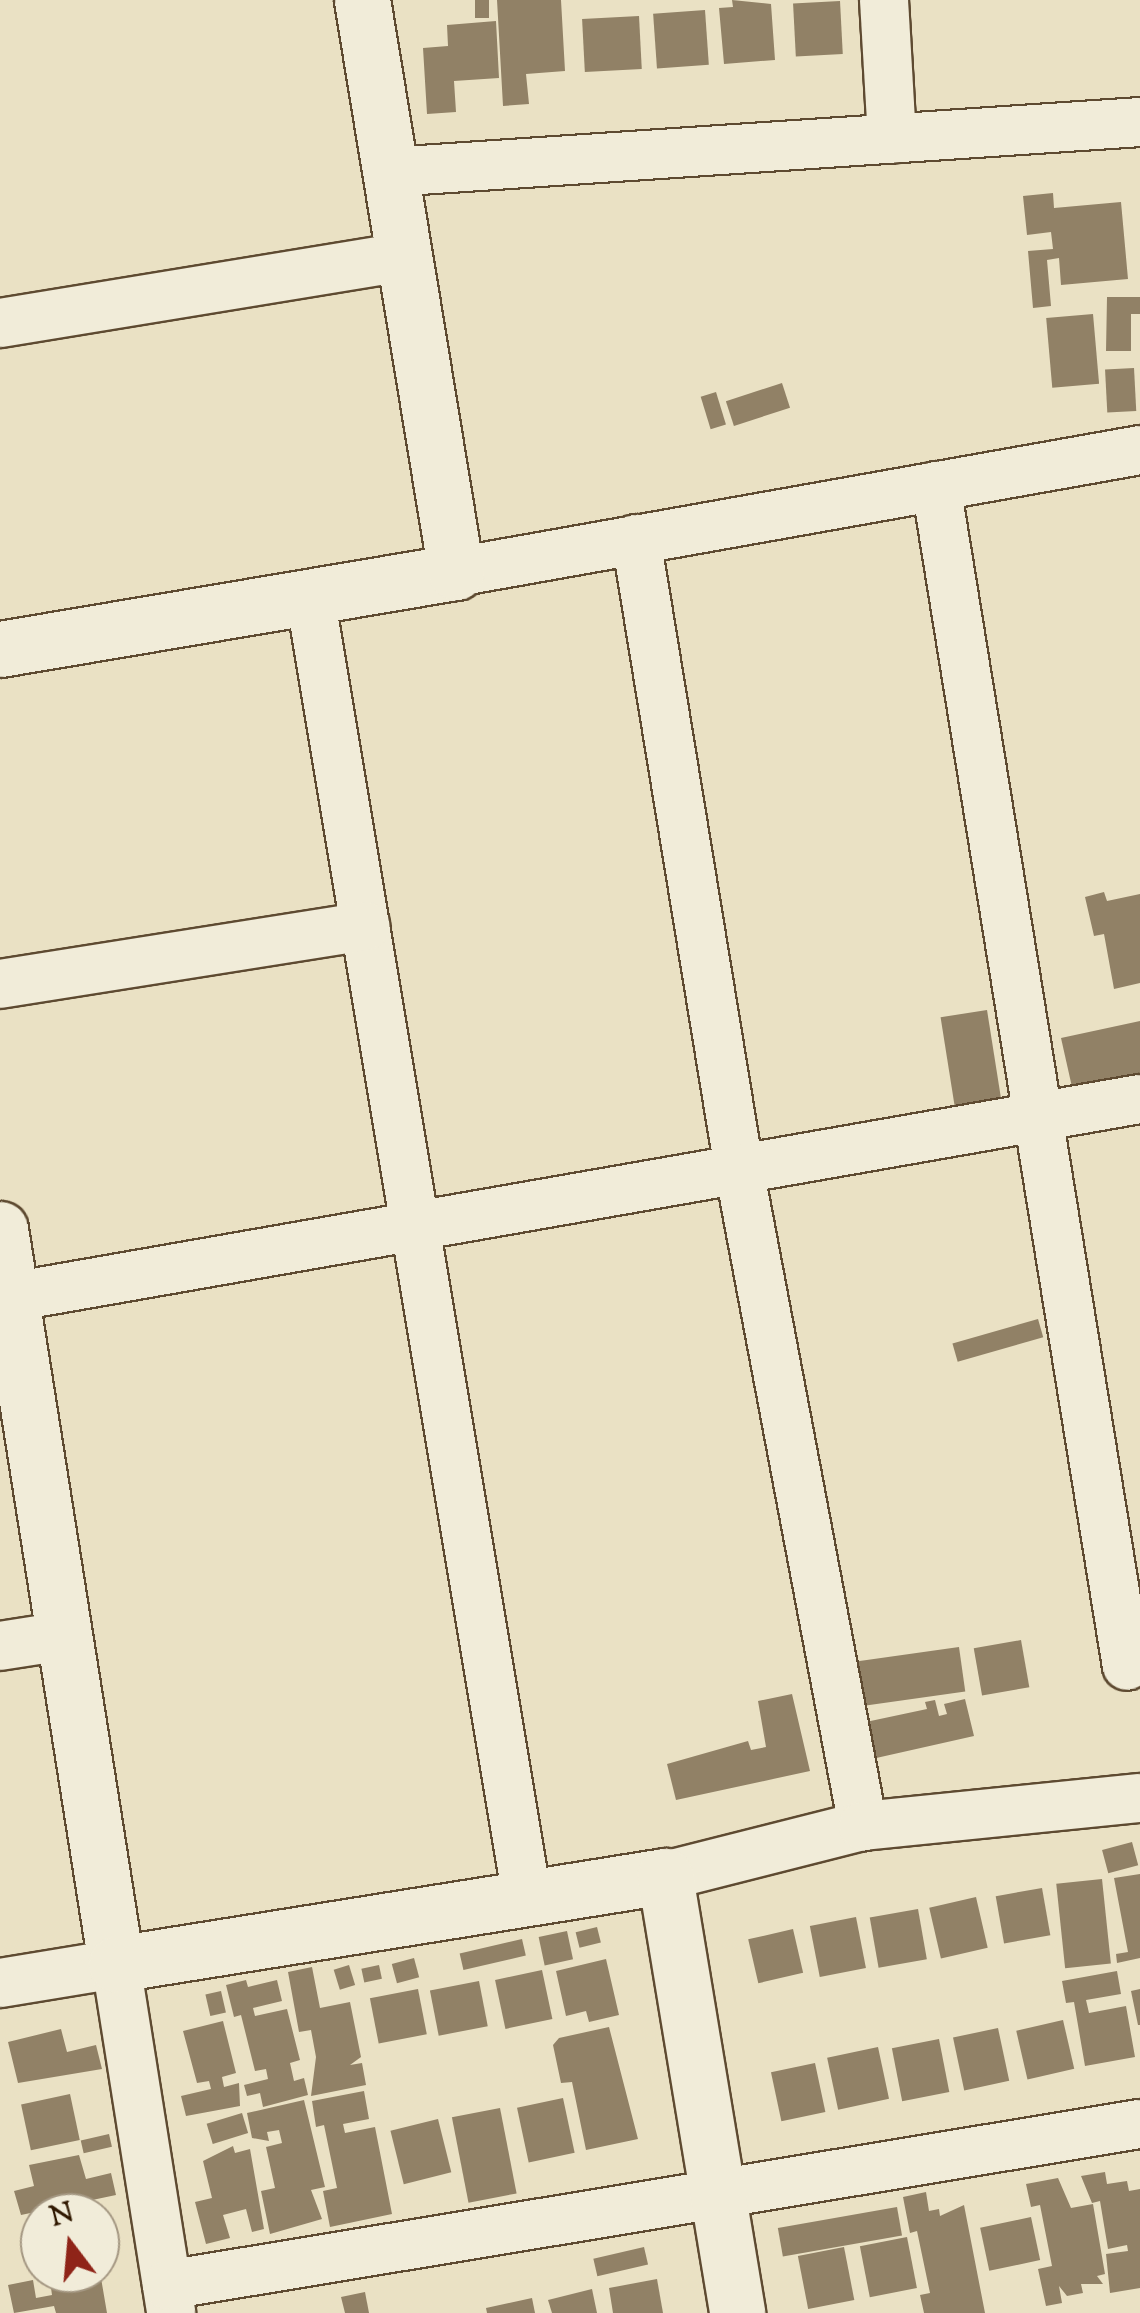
<!DOCTYPE html>
<style>
body{margin:0}
#map{position:relative;width:1140px;height:2313px;overflow:hidden;background:#eae1c4;font-family:"Sorts Mill Goudy",serif}
div>[style]{position:absolute}
.building>*{inset:0;background:#918166;transform-origin:0 0}
.roads{filter:drop-shadow(2px 0 #5e4a31) drop-shadow(-2px 0 #5e4a31) drop-shadow(0 2px #5e4a31) drop-shadow(0 -2px #5e4a31)}
.street>*{height:48px;margin:-24px;padding:0 24px;transform-origin:24px;border-radius:24px;background:#f1ecd9}
.secondary>*{height:55px;margin:-27.5px;padding:0 27.5px;transform-origin:27.5px;border-radius:27.5px;background:#f1ecd9}
span{translate:-50% -50%;white-space:nowrap;text-align:center;line-height:1.15;-webkit-text-stroke:9px #f1ecd9;paint-order:stroke}
.north{position:absolute;left:20px;top:2193px;width:100px;height:100px;box-sizing:border-box;background:#f1ecd9;border:2px solid #a49782;border-radius:50%;rotate:344deg;font-size:28px;font-weight:700;line-height:40px;text-align:center;color:#301800}
.north::after{content:'';display:block;margin:auto;width:35px;height:45px;background:#8f2418;clip-path:polygon(50% 0,100% 100%,50% 72%,0 100%)}
</style>
<div id="map">
<div class="building">
<i style="left:475px;top:0;width:14px;height:18px"></i>
<i style="clip-path:polygon(497px 0,561px 0,565px 71px,526px 74px,529px 104px,503px 106px)"></i>
<i style="clip-path:polygon(732px 0,771px 4px,775px 60px,724px 64px,719px 8px,733px 7px)"></i>
<i style="left:840px;top:1px;width:53px;height:47px;rotate:87deg"></i>
<i style="left:705px;top:10px;width:55px;height:52px;rotate:86deg"></i>
<i style="left:639px;top:16px;width:53px;height:57px;rotate:87deg"></i>
<i style="clip-path:polygon(496px 21px,499px 78px,454px 81px,456px 112px,427px 114px,423px 48px,448px 46px,447px 25px)"></i>
<i style="clip-path:polygon(1053px 193px,1054px 208px,1121px 202px,1128px 279px,1061px 285px,1059px 258px,1047px 260px,1051px 306px,1033px 308px,1028px 251px,1053px 249px,1051px 232px,1027px 235px,1023px 196px)"></i>
<i style="clip-path:polygon(1107px 297px,1140px 297px,1140px 314px,1131px 314px,1131px 351px,1106px 351px)"></i>
<i style="left:1093px;top:314px;width:70px;height:47px;rotate:85deg"></i>
<i style="left:1134px;top:368px;width:43px;height:29px;rotate:87deg"></i>
<i style="left:782px;top:383px;width:26px;height:59px;rotate:72deg"></i>
<i style="left:716px;top:392px;width:34px;height:16px;rotate:73deg"></i>
<i style="clip-path:polygon(1104px 892px,1107px 901px,1140px 894px,1140px 983px,1114px 989px,1104px 934px,1094px 936px,1085px 897px)"></i>
<i style="left:987px;top:1010px;width:101px;height:47px;rotate:81deg"></i>
<i style="clip-path:polygon(1140px 1021px,1140px 1082px,1074px 1096px,1061px 1038px)"></i>
<i style="left:1038px;top:1319px;width:19px;height:89px;rotate:74deg"></i>
<i style="left:1021px;top:1640px;width:48px;height:48px;rotate:80deg"></i>
<i style="left:959px;top:1647px;width:45px;height:120px;rotate:82deg"></i>
<i style="clip-path:polygon(792px 1694px,810px 1771px,676px 1800px,667px 1764px,748px 1741px,751px 1750px,766px 1747px,758px 1701px)"></i>
<i style="clip-path:polygon(965px 1699px,974px 1736px,854px 1763px,847px 1726px,927px 1709px,925px 1702px,935px 1700px,939px 1716px,947px 1714px,944px 1704px)"></i>
<i style="left:1132px;top:1842px;width:24px;height:31px;rotate:75deg"></i>
<i style="clip-path:polygon(1140px 1874px,1140px 1958px,1117px 1963px,1116px 1954px,1128px 1952px,1114px 1878px)"></i>
<i style="left:1102px;top:1879px;width:85px;height:46px;rotate:84deg"></i>
<i style="left:1042px;top:1888px;width:48px;height:47px;rotate:80deg"></i>
<i style="left:976px;top:1897px;width:52px;height:48px;rotate:77deg"></i>
<i style="left:918px;top:1909px;width:51px;height:49px;rotate:80deg"></i>
<i style="left:856px;top:1917px;width:52px;height:47px;rotate:79deg"></i>
<i style="left:597px;top:1927px;width:16px;height:22px;rotate:76deg"></i>
<i style="left:793px;top:1929px;width:45px;height:46px;rotate:77deg"></i>
<i style="left:567px;top:1931px;width:29px;height:29px;rotate:78deg"></i>
<i style="left:522px;top:1939px;width:17px;height:64px;rotate:77deg"></i>
<i style="left:414px;top:1958px;width:20px;height:23px;rotate:75deg"></i>
<i style="clip-path:polygon(606px 1959px,619px 2015px,589px 2022px,586px 2011px,566px 2016px,556px 1971px)"></i>
<i style="left:349px;top:1965px;width:21px;height:16px;rotate:73deg"></i>
<i style="left:379px;top:1965px;width:14px;height:18px;rotate:78deg"></i>
<i style="clip-path:polygon(312px 1967px,320px 2008px,350px 2002px,361px 2057px,350px 2065px,362px 2063px,366px 2085px,311px 2096px,316px 2057px,311px 2030px,299px 2032px,288px 1972px)"></i>
<i style="left:542px;top:1970px;width:50px;height:48px;rotate:78deg"></i>
<i style="clip-path:polygon(1117px 1971px,1121px 1994px,1086px 2000px,1089px 2013px,1126px 2006px,1135px 2057px,1085px 2066px,1074px 2002px,1066px 2003px,1062px 1981px)"></i>
<i style="clip-path:polygon(246px 1980px,248px 1987px,277px 1980px,282px 2001px,253px 2008px,255px 2016px,287px 2009px,300px 2060px,290px 2063px,294px 2081px,304px 2078px,308px 2095px,263px 2107px,260px 2093px,247px 2096px,244px 2085px,268px 2079px,266px 2069px,255px 2071px,241px 2015px,234px 2017px,226px 1985px)"></i>
<i style="left:479px;top:1981px;width:46px;height:50px;rotate:79deg"></i>
<i style="left:418px;top:1989px;width:46px;height:49px;rotate:79deg"></i>
<i style="clip-path:polygon(1140px 1989px,1140px 2025px,1138px 2025px,1131px 1991px)"></i>
<i style="left:221px;top:1991px;width:22px;height:16px;rotate:77deg"></i>
<i style="left:1063px;top:2020px;width:50px;height:48px;rotate:77deg"></i>
<i style="clip-path:polygon(223px 2021px,236px 2073px,222px 2077px,224px 2087px,239px 2083px,240px 2106px,186px 2116px,181px 2096px,211px 2089px,209px 2081px,197px 2083px,183px 2031px)"></i>
<i style="clip-path:polygon(609px 2027px,638px 2139px,586px 2150px,572px 2082px,561px 2083px,553px 2045px,559px 2038px)"></i>
<i style="left:998px;top:2028px;width:54px;height:46px;rotate:78deg"></i>
<i style="clip-path:polygon(61px 2029px,67px 2052px,96px 2045px,102px 2069px,18px 2083px,8px 2042px)"></i>
<i style="left:939px;top:2039px;width:54px;height:48px;rotate:79deg"></i>
<i style="left:878px;top:2047px;width:53px;height:52px;rotate:78deg"></i>
<i style="left:815px;top:2063px;width:50px;height:45px;rotate:78deg"></i>
<i style="clip-path:polygon(364px 2091px,369px 2119px,343px 2124px,345px 2133px,375px 2127px,392px 2214px,330px 2227px,323px 2191px,337px 2188px,324px 2125px,316px 2127px,312px 2101px)"></i>
<i style="left:70px;top:2094px;width:47px;height:50px;rotate:78deg"></i>
<i style="left:563px;top:2098px;width:56px;height:47px;rotate:78deg"></i>
<i style="clip-path:polygon(304px 2100px,325px 2187px,311px 2190px,322px 2219px,270px 2234px,261px 2191px,275px 2188px,266px 2147px,282px 2143px,279px 2130px,267px 2132px,269px 2141px,252px 2138px,247px 2113px)"></i>
<i style="left:500px;top:2108px;width:87px;height:49px;rotate:79deg"></i>
<i style="left:242px;top:2113px;width:21px;height:37px;rotate:73deg"></i>
<i style="left:438px;top:2119px;width:55px;height:49px;rotate:76deg"></i>
<i style="left:109px;top:2134px;width:13px;height:29px;rotate:77deg"></i>
<i style="clip-path:polygon(233px 2146px,235px 2153px,250px 2149px,264px 2229px,252px 2232px,246px 2209px,223px 2215px,230px 2238px,206px 2244px,195px 2202px,212px 2198px,203px 2161px)"></i>
<i style="clip-path:polygon(79px 2155px,86px 2179px,111px 2173px,116px 2195px,21px 2215px,14px 2191px,34px 2186px,29px 2165px)"></i>
<i style="clip-path:polygon(1105px 2172px,1107px 2184px,1127px 2181px,1129px 2191px,1140px 2189px,1140px 2288px,1110px 2293px,1106px 2254px,1128px 2251px,1127px 2245px,1108px 2249px,1100px 2201px,1092px 2203px,1081px 2176px)"></i>
<i style="clip-path:polygon(1058px 2178px,1071px 2208px,1093px 2204px,1105px 2274px,1097px 2276px,1103px 2284px,1081px 2284px,1083px 2293px,1067px 2296px,1059px 2286px,1062px 2303px,1046px 2306px,1038px 2269px,1052px 2266px,1040px 2205px,1031px 2207px,1026px 2184px)"></i>
<i style="clip-path:polygon(926px 2192px,929px 2211px,939px 2209px,940px 2216px,964px 2205px,985px 2313px,924px 2313px,920px 2295px,930px 2293px,917px 2231px,910px 2233px,903px 2197px)"></i>
<i style="left:897px;top:2207px;width:29px;height:121px;rotate:80deg"></i>
<i style="left:1031px;top:2217px;width:44px;height:52px;rotate:78deg"></i>
<i style="left:907px;top:2237px;width:52px;height:48px;rotate:79deg"></i>
<i style="left:644px;top:2247px;width:18px;height:52px;rotate:77deg"></i>
<i style="left:844px;top:2247px;width:54px;height:47px;rotate:79deg"></i>
<i style="clip-path:polygon(101px 2278px,107px 2313px,56px 2313px,54px 2306px,14px 2313px,8px 2285px,33px 2280px,36px 2298px,52px 2295px,51px 2288px)"></i>
<i style="clip-path:polygon(657px 2279px,663px 2313px,613px 2313px,609px 2288px)"></i>
<i style="clip-path:polygon(592px 2289px,597px 2313px,552px 2313px,548px 2300px)"></i>
<i style="clip-path:polygon(365px 2292px,369px 2313px,345px 2313px,341px 2297px)"></i>
<i style="clip-path:polygon(532px 2298px,535px 2313px,487px 2313px,486px 2308px)"></i>
</div>
<div class="roads">
<div class="street">
<i style="left:884px;top:0;width:139px;rotate:86.7deg"></i>
<i style="left:390px;top:172px;width:752px;rotate:-3.81deg"></i>
<i style="left:0;top:323px;width:409px;rotate:-9.3deg"></i>
<i style="left:936px;top:486px;width:1195px;rotate:80.81deg"></i>
<i style="left:636px;top:539px;width:638px;rotate:80.71deg"></i>
<i style="left:739px;top:1169px;width:669px;rotate:79.31deg"></i>
<i style="left:456px;top:572px;width:695px;rotate:-10.11deg"></i>
<i style="left:310px;top:596px;width:1321px;rotate:80.54deg"></i>
<i style="left:0;top:984px;width:370px;rotate:-9deg"></i>
<i style="left:11px;top:1297px;width:1146px;rotate:-9.95deg"></i>
<i style="left:0;top:1646px;width:65px;rotate:-8.9deg"></i>
<i style="left:665px;top:1876px;width:204px;rotate:-14.2deg"></i>
<i style="left:863px;top:1826px;width:278px;rotate:-5.8deg"></i>
<i style="left:0;top:1983px;width:118px;rotate:-9.3deg"></i>
<i style="left:116px;top:1964px;width:353px;rotate:81deg"></i>
<i style="left:167px;top:2285px;width:986px;rotate:-9.4deg"></i>
</div>
<div class="secondary">
<i style="left:0;top:649px;width:462px;rotate:-9.6deg"></i>
<i style="left:456px;top:572px;width:580px;rotate:-99.33deg"></i>
<i style="left:0;top:1229px;width:744px;rotate:81.03deg"></i>
<i style="left:116px;top:1964px;width:556px;rotate:-9.11deg"></i>
<i style="left:665px;top:1876px;width:443px;rotate:80.6deg"></i>
</div>
</div>
<div class="north">N</div>
</div>
